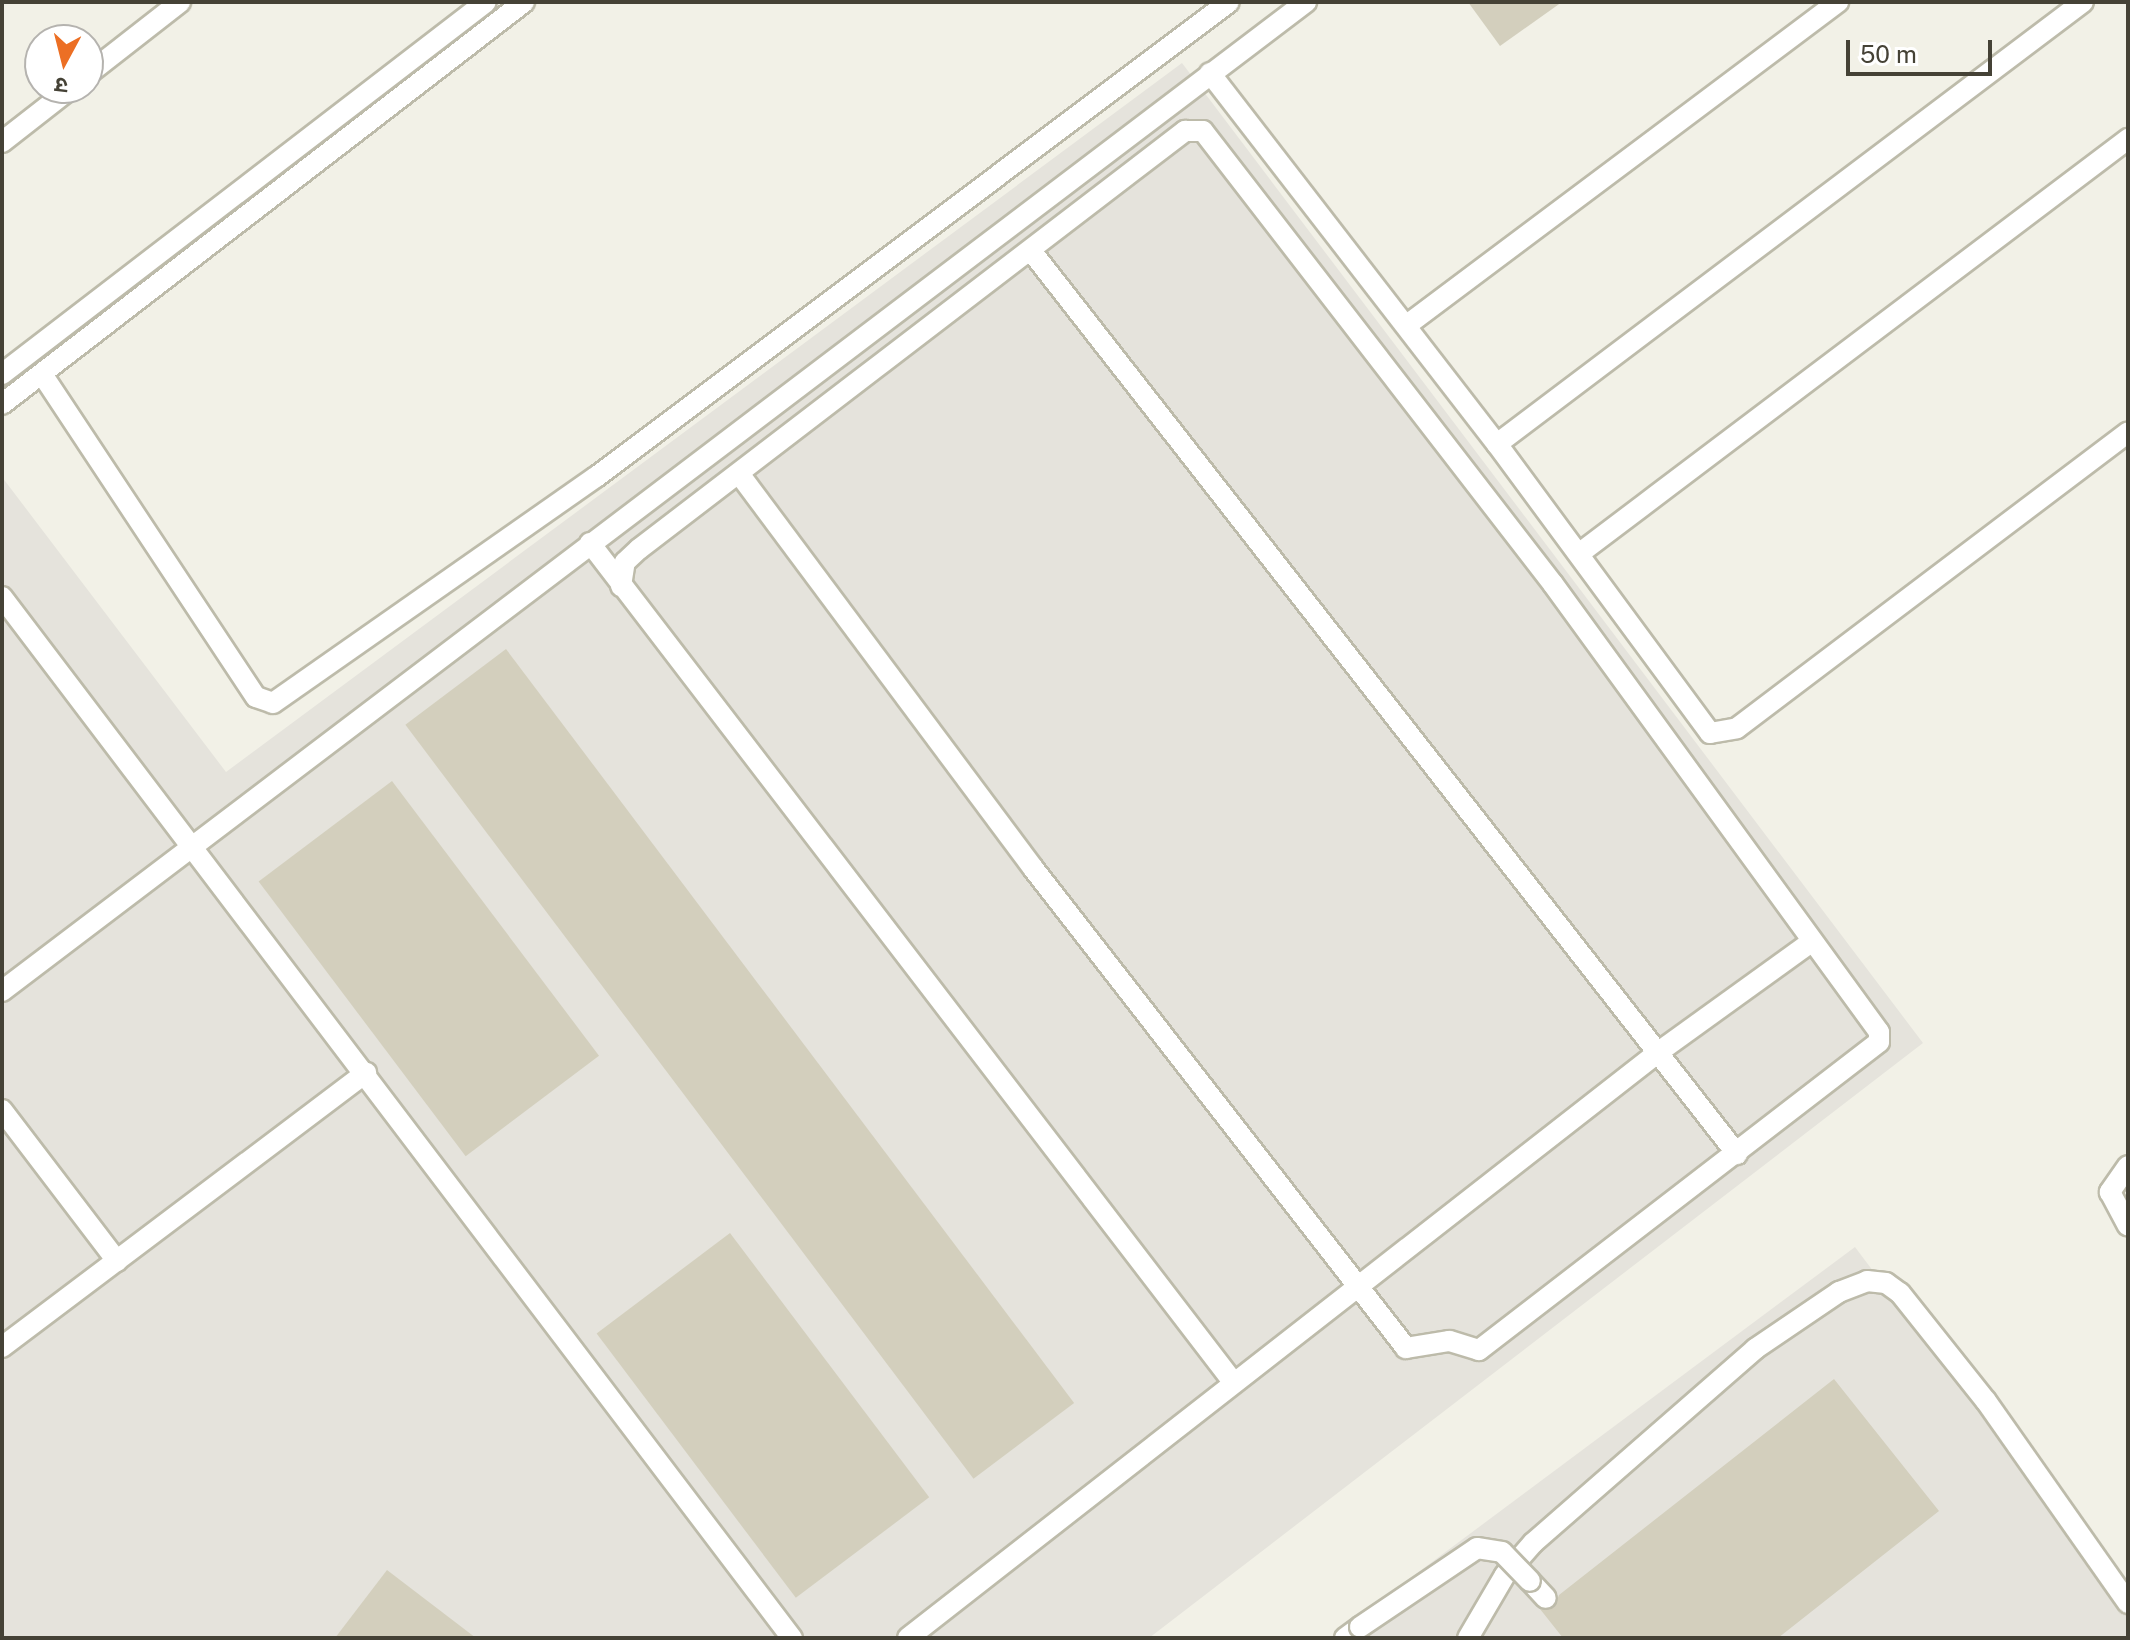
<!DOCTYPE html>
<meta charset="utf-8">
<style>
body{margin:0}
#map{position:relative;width:2130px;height:1640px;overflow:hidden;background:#f2f1e7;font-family:"Public Sans","Noto Sans Devanagari",sans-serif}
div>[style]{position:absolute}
.industrial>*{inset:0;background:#e5e3dc}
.building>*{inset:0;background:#d3cfbd;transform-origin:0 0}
.roads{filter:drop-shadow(2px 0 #bdbbaa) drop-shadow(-2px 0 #bdbbaa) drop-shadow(0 2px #bdbbaa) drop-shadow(0 -2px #bdbbaa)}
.minor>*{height:20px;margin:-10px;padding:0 10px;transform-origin:10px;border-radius:10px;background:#fff}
.bridges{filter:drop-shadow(2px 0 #bdbbaa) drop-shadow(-2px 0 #bdbbaa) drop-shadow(0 2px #bdbbaa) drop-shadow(0 -2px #bdbbaa)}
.minor-bridge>*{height:20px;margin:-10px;padding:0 10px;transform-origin:10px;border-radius:10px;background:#fff}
span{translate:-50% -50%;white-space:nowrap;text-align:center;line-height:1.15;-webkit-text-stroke:6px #fff;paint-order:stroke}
.frame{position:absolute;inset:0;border:4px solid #454236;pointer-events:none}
.north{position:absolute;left:24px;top:24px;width:80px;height:80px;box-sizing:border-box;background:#fff;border:2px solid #b5b3af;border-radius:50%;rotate:187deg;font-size:22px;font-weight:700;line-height:32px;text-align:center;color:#454236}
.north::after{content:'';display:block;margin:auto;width:28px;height:36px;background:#ec6f24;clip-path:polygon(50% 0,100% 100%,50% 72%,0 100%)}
.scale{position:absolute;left:1846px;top:40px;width:146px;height:36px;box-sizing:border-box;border:4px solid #454236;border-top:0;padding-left:10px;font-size:24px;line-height:28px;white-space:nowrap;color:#454236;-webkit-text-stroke:6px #fff;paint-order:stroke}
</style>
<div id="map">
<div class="industrial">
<i style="clip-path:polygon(1182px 63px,1923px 1043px,1149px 1638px,2px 1638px,2px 477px,226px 772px)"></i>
<i style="clip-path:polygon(1855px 1247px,2128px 1610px,2128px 1638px,1330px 1638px)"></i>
</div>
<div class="building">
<i style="clip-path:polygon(1468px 2px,1562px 2px,1500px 46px)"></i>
<i style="left:506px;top:649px;width:944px;height:126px;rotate:53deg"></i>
<i style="left:392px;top:781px;width:344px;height:167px;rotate:53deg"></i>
<i style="left:730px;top:1233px;width:331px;height:167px;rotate:53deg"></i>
<i style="clip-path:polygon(1834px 1379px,1939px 1511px,1778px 1638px,1563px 1638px,1540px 1609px,1554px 1608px,1559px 1595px)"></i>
<i style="clip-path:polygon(387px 1570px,476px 1638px,335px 1638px)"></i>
</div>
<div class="roads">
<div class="minor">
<i style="left:1210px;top:73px;width:469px;rotate:52.3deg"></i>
<i style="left:1497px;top:444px;width:359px;rotate:53.6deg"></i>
<i style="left:1710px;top:733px;width:27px;rotate:-10deg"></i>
<i style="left:1737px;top:728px;width:490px;rotate:-37.1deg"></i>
<i style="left:88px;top:74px;width:117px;rotate:-38deg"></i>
<i style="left:2px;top:142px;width:88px;rotate:-38deg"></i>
<i style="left:1032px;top:252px;width:1145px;rotate:51.99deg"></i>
<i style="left:1407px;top:325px;width:539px;rotate:-36.85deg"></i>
<i style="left:2px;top:374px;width:610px;rotate:-37.55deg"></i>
<i style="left:42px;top:374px;width:387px;rotate:56.5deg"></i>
<i style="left:256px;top:697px;width:18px;rotate:19deg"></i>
<i style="left:273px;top:703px;width:394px;rotate:-35deg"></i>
<i style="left:596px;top:477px;width:791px;rotate:-36.88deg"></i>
<i style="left:2px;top:404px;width:659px;rotate:-37.6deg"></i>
<i style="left:1497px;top:444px;width:734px;rotate:-37.03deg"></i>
<i style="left:590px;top:543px;width:1057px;rotate:52.53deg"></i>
<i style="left:1580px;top:553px;width:687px;rotate:-37.07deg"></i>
<i style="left:621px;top:586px;width:24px;rotate:-81deg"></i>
<i style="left:625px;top:562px;width:19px;rotate:-43deg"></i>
<i style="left:639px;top:549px;width:688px;rotate:-37.44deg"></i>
<i style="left:1185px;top:131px;width:18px"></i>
<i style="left:1203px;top:131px;width:572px;rotate:52.31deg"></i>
<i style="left:1553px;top:584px;width:554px;rotate:53.96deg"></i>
<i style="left:1879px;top:1032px;width:10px;rotate:90deg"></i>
<i style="left:1879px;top:1042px;width:505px;rotate:142.4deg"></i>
<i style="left:1479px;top:1350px;width:31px;rotate:-163deg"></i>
<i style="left:1449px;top:1341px;width:44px;rotate:170.8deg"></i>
<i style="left:1406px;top:1348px;width:608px;rotate:-127.85deg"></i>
<i style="left:1033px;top:868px;width:492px;rotate:-126.7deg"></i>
<i style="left:2px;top:597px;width:1307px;rotate:52.81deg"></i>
<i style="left:2px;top:991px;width:1637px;rotate:-37.18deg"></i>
<i style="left:2px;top:1110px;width:190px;rotate:52.7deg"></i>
<i style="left:2128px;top:1166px;width:32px;rotate:125deg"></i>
<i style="left:2110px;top:1192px;width:38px;rotate:62deg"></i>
<i style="left:2px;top:1347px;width:456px;rotate:-37deg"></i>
<i style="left:1530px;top:1581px;width:23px;rotate:47deg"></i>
<i style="left:908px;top:1638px;width:954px;rotate:-37.98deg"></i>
<i style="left:1660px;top:1051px;width:186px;rotate:-35.8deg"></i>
<i style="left:1345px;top:1638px;width:19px;rotate:-36deg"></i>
<i style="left:1468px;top:1638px;width:73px;rotate:-59.6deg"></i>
<i style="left:1505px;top:1575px;width:43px;rotate:-48.8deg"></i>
<i style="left:1533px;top:1543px;width:295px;rotate:-41.1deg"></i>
<i style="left:1755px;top:1349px;width:102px;rotate:-34.2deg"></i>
<i style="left:1839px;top:1292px;width:30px;rotate:-21deg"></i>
<i style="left:1867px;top:1281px;width:19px;rotate:6deg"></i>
<i style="left:1886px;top:1283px;width:17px;rotate:36deg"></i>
<i style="left:1900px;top:1293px;width:138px;rotate:51.5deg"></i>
<i style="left:1986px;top:1401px;width:247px;rotate:54.9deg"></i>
</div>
</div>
<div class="bridges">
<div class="minor-bridge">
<i style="left:1360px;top:1627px;width:141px;rotate:-34deg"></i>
<i style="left:1477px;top:1548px;width:25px;rotate:9deg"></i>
<i style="left:1502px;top:1552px;width:40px;rotate:46deg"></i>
</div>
</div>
<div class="frame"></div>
<div class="north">उ</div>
<div class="scale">50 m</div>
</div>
